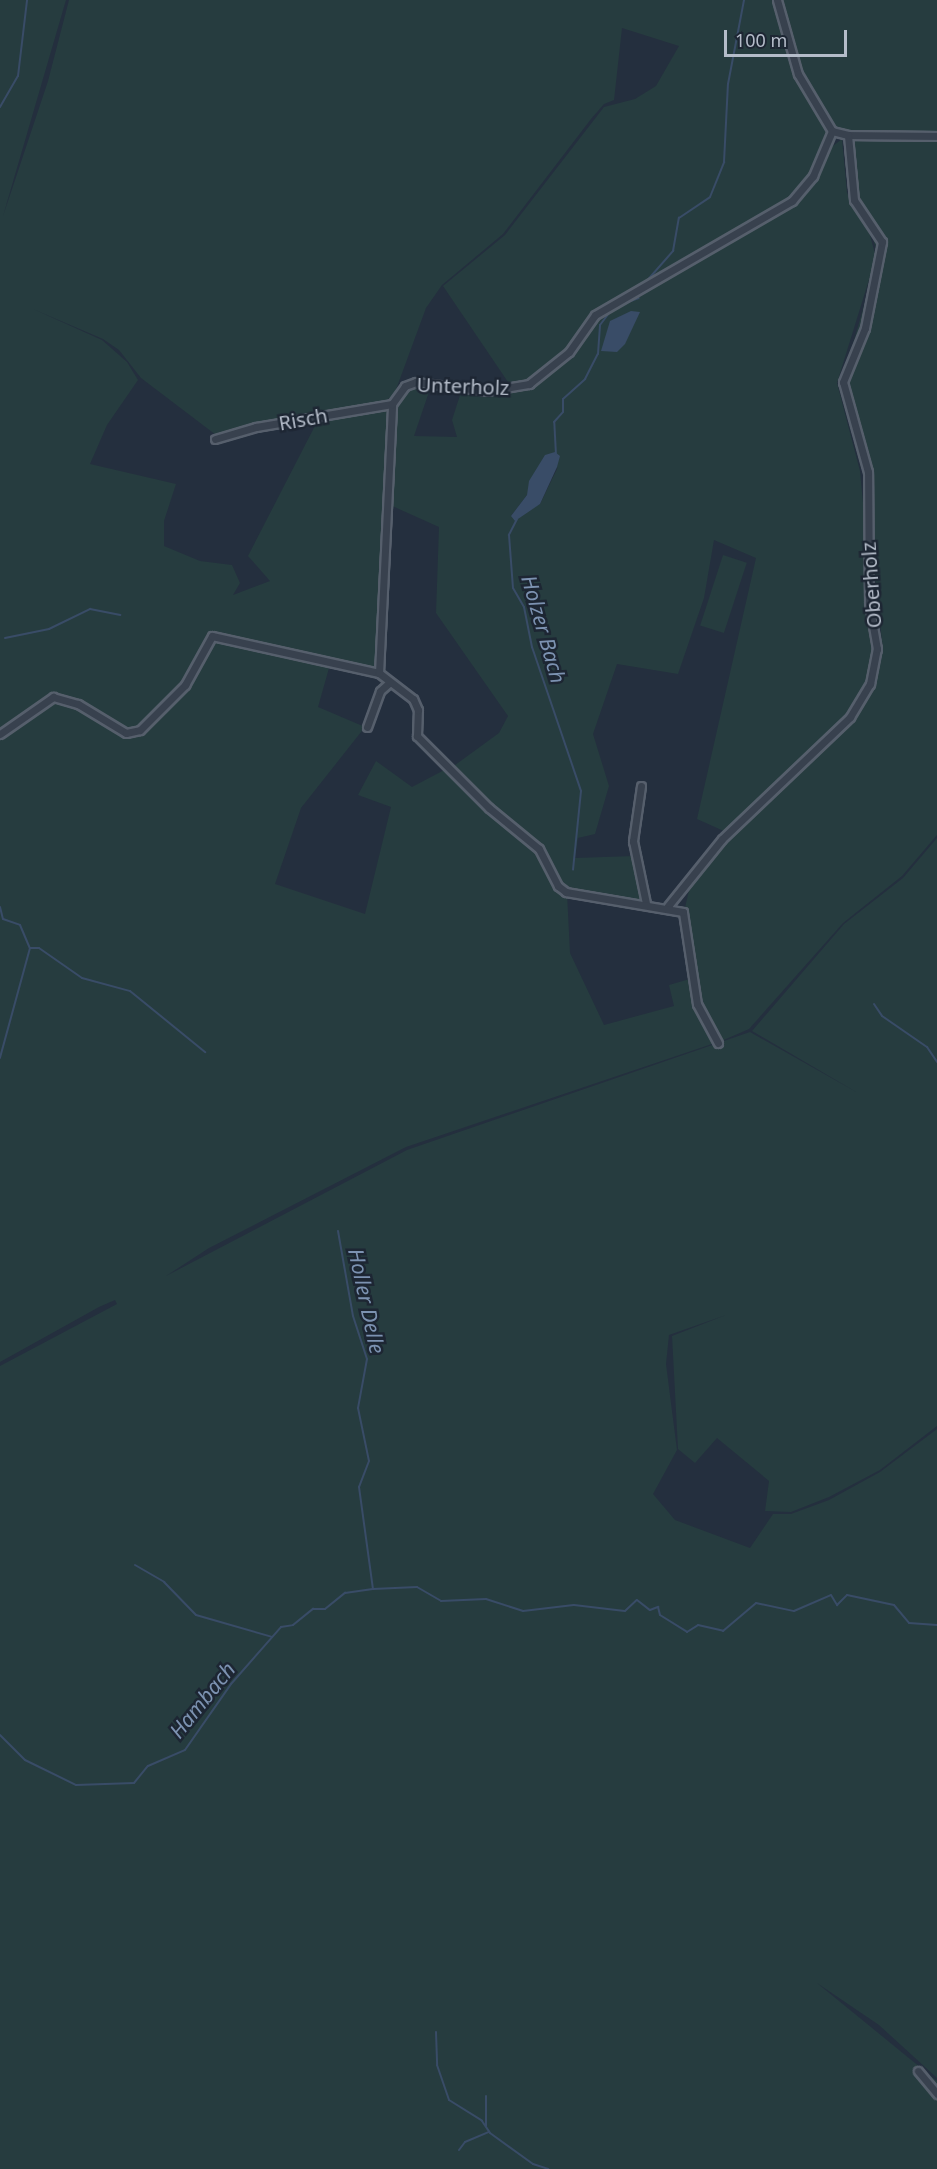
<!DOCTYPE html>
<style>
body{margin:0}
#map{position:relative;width:937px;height:2169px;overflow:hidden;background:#242f3e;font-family:"Noto Sans",sans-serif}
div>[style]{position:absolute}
.green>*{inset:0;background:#263c3f;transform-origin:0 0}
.water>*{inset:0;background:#394c67}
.stream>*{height:2px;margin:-1px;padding:0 1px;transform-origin:1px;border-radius:1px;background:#394c67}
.roads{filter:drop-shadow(2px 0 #565f6c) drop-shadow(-2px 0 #565f6c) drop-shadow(0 2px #565f6c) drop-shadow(0 -2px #565f6c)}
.minor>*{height:7px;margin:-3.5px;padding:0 3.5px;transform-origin:3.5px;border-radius:3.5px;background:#38414e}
span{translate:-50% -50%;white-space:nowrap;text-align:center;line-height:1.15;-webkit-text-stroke:5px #1d2633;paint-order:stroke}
.street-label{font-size:20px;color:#b4bcc9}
.water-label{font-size:21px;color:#7c92b1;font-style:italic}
.scale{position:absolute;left:724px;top:30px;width:123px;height:27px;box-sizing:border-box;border:3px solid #b4bcc9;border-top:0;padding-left:8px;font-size:18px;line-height:21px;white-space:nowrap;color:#b4bcc9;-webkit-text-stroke:4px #1d2633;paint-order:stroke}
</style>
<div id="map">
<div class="green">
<i style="clip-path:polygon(0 0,66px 0,3px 216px,48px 81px,69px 0,937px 0,937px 135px,848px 131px,834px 126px,805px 84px,780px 21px,796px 75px,827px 132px,811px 175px,792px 198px,595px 313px,569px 352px,528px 383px,512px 388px,443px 286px,505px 235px,604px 107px,635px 99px,656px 86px,679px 46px,622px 28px,614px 100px,604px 104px,591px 119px,503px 234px,442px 285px,426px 308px,394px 395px,385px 401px,216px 435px,141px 378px,119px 350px,103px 339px,33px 309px,102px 340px,127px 362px,138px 380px,107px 425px,90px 464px,176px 484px,164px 521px,164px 546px,200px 561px,232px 565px,240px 583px,233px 595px,270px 581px,248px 556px,319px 418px,387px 408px,378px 672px,213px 635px,206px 640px,183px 685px,139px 729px,126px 732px,79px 703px,54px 696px,0 733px)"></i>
<i style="clip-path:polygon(855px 137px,937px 137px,937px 835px,902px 876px,843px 923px,749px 1029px,719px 1042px,701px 1012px,684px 912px,693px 873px,851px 717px,875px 687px,883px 650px,863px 470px,842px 383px,878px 256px,868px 221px,850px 192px,851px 143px)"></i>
<i style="clip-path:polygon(evenodd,842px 139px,847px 193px,866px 221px,876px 257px,837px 383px,860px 471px,877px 650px,871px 684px,848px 716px,726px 832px,697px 819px,756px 558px,714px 540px,704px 598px,678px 674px,617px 664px,593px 734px,609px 786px,595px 834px,578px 838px,575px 858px,634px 856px,645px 902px,566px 890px,559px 885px,540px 848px,451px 768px,499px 733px,508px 716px,436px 613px,439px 527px,390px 505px,395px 406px,409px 387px,431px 386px,414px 436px,457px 437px,452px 420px,461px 392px,513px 391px,552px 371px,596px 315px,789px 205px,808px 188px,829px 149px,842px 139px,558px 467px,540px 504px,511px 516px,527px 495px,558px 467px)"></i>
<i style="left:723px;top:555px;width:25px;height:74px;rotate:18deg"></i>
<i style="clip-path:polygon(213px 637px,331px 661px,318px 707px,365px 727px,301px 808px,275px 884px,365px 914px,391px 807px,358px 795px,376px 761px,412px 787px,448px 768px,539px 850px,567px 893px,570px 953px,604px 1025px,674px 1006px,669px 985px,693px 978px,698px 1014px,715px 1043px,406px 1147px,209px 1248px,166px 1276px,407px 1150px,750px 1032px,858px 1093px,752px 1031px,844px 924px,903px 878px,937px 838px,937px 1426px,880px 1470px,829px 1497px,791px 1512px,765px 1511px,769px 1481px,717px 1438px,695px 1463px,678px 1449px,672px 1336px,726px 1315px,669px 1335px,666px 1364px,677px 1450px,653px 1494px,675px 1520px,750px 1548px,773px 1514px,791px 1514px,829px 1500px,880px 1472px,937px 1429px,937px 2078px,879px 2025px,817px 1983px,937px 2081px,937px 2169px,0 2169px,0 1366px,117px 1304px,115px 1300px,99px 1307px,0 1362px,0 736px,53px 699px,64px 699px,125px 734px,139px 732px,185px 686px)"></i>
</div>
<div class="water">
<i style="clip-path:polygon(631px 311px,640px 312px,625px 344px,617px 352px,601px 351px,610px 321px)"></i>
<i style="clip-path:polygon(555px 452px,560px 456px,557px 467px,540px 504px,515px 521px,511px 516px,527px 495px,529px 481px,545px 455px)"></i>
</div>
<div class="stream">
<i style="left:0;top:107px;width:36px;rotate:-60deg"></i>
<i style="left:18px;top:76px;width:77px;rotate:-83.2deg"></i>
<i style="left:645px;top:283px;width:43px;rotate:-48.8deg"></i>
<i style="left:673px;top:251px;width:34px;rotate:-80deg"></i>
<i style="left:679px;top:218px;width:37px;rotate:-34deg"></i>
<i style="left:710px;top:197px;width:38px;rotate:-68deg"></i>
<i style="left:724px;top:162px;width:78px;rotate:-87.1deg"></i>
<i style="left:728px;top:84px;width:86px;rotate:-79.2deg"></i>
<i style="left:617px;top:306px;width:23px;rotate:-20deg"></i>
<i style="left:556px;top:455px;width:33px;rotate:-93deg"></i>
<i style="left:554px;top:422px;width:13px;rotate:-48deg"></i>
<i style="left:563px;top:412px;width:13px;rotate:-90deg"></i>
<i style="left:563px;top:399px;width:30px;rotate:-42deg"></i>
<i style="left:585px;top:379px;width:28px;rotate:-63deg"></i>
<i style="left:598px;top:354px;width:29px;rotate:-86deg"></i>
<i style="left:600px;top:325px;width:21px;rotate:-53deg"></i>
<i style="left:517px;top:519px;width:18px;rotate:117deg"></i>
<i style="left:509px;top:535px;width:53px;rotate:85.7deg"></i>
<i style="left:513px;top:588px;width:22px;rotate:60deg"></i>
<i style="left:524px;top:607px;width:41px;rotate:78.7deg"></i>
<i style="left:532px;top:647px;width:152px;rotate:71.2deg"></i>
<i style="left:581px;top:791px;width:79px;rotate:95.8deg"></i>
<i style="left:5px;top:638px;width:45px;rotate:-11.6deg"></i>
<i style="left:49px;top:629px;width:46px;rotate:-26deg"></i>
<i style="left:90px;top:609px;width:31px;rotate:11deg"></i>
<i style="left:0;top:907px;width:12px;rotate:76deg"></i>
<i style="left:3px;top:919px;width:18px;rotate:19deg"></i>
<i style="left:20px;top:925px;width:25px;rotate:67deg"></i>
<i style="left:30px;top:948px;width:114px;rotate:105.3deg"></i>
<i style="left:30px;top:948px;width:9px"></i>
<i style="left:39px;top:948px;width:52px;rotate:34.9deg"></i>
<i style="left:82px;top:978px;width:50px;rotate:15.2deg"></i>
<i style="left:130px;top:991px;width:97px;rotate:39.1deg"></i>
<i style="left:874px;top:1004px;width:14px;rotate:56deg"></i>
<i style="left:882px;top:1016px;width:55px;rotate:34.6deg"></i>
<i style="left:927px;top:1047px;width:18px;rotate:56deg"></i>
<i style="left:338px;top:1231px;width:86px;rotate:80deg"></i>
<i style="left:353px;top:1316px;width:45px;rotate:72deg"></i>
<i style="left:367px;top:1359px;width:50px;rotate:100.4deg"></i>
<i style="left:358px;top:1408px;width:54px;rotate:78.3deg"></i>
<i style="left:369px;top:1461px;width:28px;rotate:111deg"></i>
<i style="left:359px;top:1487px;width:103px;rotate:82.2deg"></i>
<i style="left:135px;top:1565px;width:34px;rotate:30deg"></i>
<i style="left:164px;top:1582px;width:46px;rotate:45.9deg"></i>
<i style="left:196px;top:1615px;width:79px;rotate:16.1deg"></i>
<i style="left:0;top:1735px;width:35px;rotate:45deg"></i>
<i style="left:25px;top:1760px;width:57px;rotate:26.1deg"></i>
<i style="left:76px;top:1785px;width:58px;rotate:-2deg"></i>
<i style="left:134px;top:1783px;width:22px;rotate:-51deg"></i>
<i style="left:148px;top:1766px;width:40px;rotate:-23.4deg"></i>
<i style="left:185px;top:1750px;width:80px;rotate:-55.1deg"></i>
<i style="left:231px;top:1684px;width:76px;rotate:-48.7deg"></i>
<i style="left:281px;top:1627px;width:12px;rotate:-9deg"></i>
<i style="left:293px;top:1625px;width:26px;rotate:-39deg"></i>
<i style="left:313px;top:1609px;width:12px"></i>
<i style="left:325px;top:1609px;width:26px;rotate:-39deg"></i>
<i style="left:345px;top:1593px;width:28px;rotate:-8deg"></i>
<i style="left:373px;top:1589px;width:44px;rotate:-2.6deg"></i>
<i style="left:417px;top:1587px;width:28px;rotate:30deg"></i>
<i style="left:441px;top:1601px;width:45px;rotate:-2.5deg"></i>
<i style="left:486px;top:1599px;width:39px;rotate:18deg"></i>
<i style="left:523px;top:1611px;width:51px;rotate:-6.7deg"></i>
<i style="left:574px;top:1605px;width:51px;rotate:6.7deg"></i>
<i style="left:625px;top:1611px;width:16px;rotate:-43deg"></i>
<i style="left:637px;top:1600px;width:16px;rotate:38deg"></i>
<i style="left:650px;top:1610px;width:9px;rotate:-21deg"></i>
<i style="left:658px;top:1607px;width:8px;rotate:76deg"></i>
<i style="left:660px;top:1615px;width:32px;rotate:32deg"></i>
<i style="left:687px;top:1632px;width:13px;rotate:-32deg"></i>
<i style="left:698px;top:1625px;width:26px;rotate:13deg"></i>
<i style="left:723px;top:1631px;width:43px;rotate:-40.3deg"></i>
<i style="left:756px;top:1603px;width:39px;rotate:12deg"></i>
<i style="left:794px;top:1611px;width:40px;rotate:-23.4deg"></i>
<i style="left:831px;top:1595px;width:12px;rotate:59deg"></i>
<i style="left:837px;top:1605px;width:14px;rotate:-45deg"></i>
<i style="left:847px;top:1595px;width:48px;rotate:12deg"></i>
<i style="left:894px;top:1605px;width:23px;rotate:50deg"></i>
<i style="left:909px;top:1623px;width:28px;rotate:4deg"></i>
<i style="left:436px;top:2032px;width:33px;rotate:88deg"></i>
<i style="left:437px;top:2065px;width:37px;rotate:71deg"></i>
<i style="left:449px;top:2100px;width:39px;rotate:32deg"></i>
<i style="left:482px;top:2121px;width:14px;rotate:56deg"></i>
<i style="left:490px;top:2133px;width:53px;rotate:35.8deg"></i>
<i style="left:533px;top:2164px;width:16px;rotate:18deg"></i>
<i style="left:486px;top:2126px;width:30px;rotate:-90deg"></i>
<i style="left:459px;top:2150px;width:10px;rotate:-53deg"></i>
<i style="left:465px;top:2142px;width:26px;rotate:-23deg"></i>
</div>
<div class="roads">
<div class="minor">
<i style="left:777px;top:0;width:77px;rotate:74.2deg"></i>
<i style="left:798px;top:74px;width:66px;rotate:59.2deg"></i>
<i style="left:848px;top:135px;width:89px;rotate:0.6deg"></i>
<i style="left:215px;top:439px;width:43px;rotate:-16.3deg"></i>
<i style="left:256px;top:427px;width:138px;rotate:-9.6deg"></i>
<i style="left:367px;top:727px;width:38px;rotate:-70deg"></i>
<i style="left:380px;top:691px;width:13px;rotate:-42deg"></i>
<i style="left:0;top:734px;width:65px;rotate:-34.9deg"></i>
<i style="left:53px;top:697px;width:26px;rotate:16deg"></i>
<i style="left:78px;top:704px;width:56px;rotate:31.1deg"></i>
<i style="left:126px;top:733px;width:14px;rotate:-12deg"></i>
<i style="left:140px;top:730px;width:64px;rotate:-45deg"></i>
<i style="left:185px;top:685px;width:56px;rotate:-61.1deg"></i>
<i style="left:212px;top:636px;width:171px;rotate:12.5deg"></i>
<i style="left:641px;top:786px;width:56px;rotate:98.3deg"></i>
<i style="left:633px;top:841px;width:63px;rotate:78.2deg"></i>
<i style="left:668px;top:906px;width:86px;rotate:-51.1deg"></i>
<i style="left:722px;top:839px;width:177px;rotate:-43.6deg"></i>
<i style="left:850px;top:717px;width:39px;rotate:-59deg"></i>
<i style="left:870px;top:684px;width:36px;rotate:-79deg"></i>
<i style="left:877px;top:649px;width:47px;rotate:-99.9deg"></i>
<i style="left:869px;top:603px;width:131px;rotate:-90.4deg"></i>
<i style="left:868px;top:472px;width:93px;rotate:-105.5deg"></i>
<i style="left:843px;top:382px;width:58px;rotate:-67.8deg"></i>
<i style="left:865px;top:328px;width:88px;rotate:-78.8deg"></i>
<i style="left:882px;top:242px;width:50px;rotate:-123.7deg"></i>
<i style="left:854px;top:200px;width:65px;rotate:-95.3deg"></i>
<i style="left:848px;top:135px;width:16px;rotate:-166deg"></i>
<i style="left:718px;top:1043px;width:44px;rotate:-118.3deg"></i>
<i style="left:697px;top:1004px;width:93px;rotate:-98.7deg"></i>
<i style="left:683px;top:912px;width:119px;rotate:-170.3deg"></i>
<i style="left:566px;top:892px;width:10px;rotate:-143deg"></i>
<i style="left:558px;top:886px;width:42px;rotate:-117.2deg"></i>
<i style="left:539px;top:849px;width:65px;rotate:-140.6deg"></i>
<i style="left:489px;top:808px;width:102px;rotate:-135deg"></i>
<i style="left:417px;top:736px;width:26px;rotate:-88deg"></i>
<i style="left:418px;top:710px;width:12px;rotate:-114deg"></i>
<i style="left:413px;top:699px;width:43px;rotate:-142.6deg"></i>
<i style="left:379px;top:673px;width:269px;rotate:-87.2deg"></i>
<i style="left:392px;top:404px;width:22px;rotate:-54deg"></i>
<i style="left:405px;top:386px;width:12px;rotate:-20deg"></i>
<i style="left:416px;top:382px;width:72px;rotate:7.2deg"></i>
<i style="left:487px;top:391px;width:43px;rotate:-9.5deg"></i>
<i style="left:529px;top:384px;width:51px;rotate:-38.7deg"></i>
<i style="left:569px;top:352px;width:45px;rotate:-54.9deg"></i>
<i style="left:595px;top:315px;width:228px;rotate:-30.1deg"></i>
<i style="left:792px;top:201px;width:33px;rotate:-50deg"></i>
<i style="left:813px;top:176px;width:49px;rotate:-67.1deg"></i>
<i style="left:918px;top:2071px;width:30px;rotate:50deg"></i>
</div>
</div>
<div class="street-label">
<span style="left:463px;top:386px;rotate:2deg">Unterholz</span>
<span style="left:303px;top:419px;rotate:-10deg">Risch</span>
<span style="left:871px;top:585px;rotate:-94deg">Oberholz</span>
</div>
<div class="water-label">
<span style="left:544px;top:629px;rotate:74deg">Holzer Bach</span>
<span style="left:367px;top:1301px;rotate:78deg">Holler Delle</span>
<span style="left:202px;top:1700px;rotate:-51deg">Hambach</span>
</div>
<div class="scale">100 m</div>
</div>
